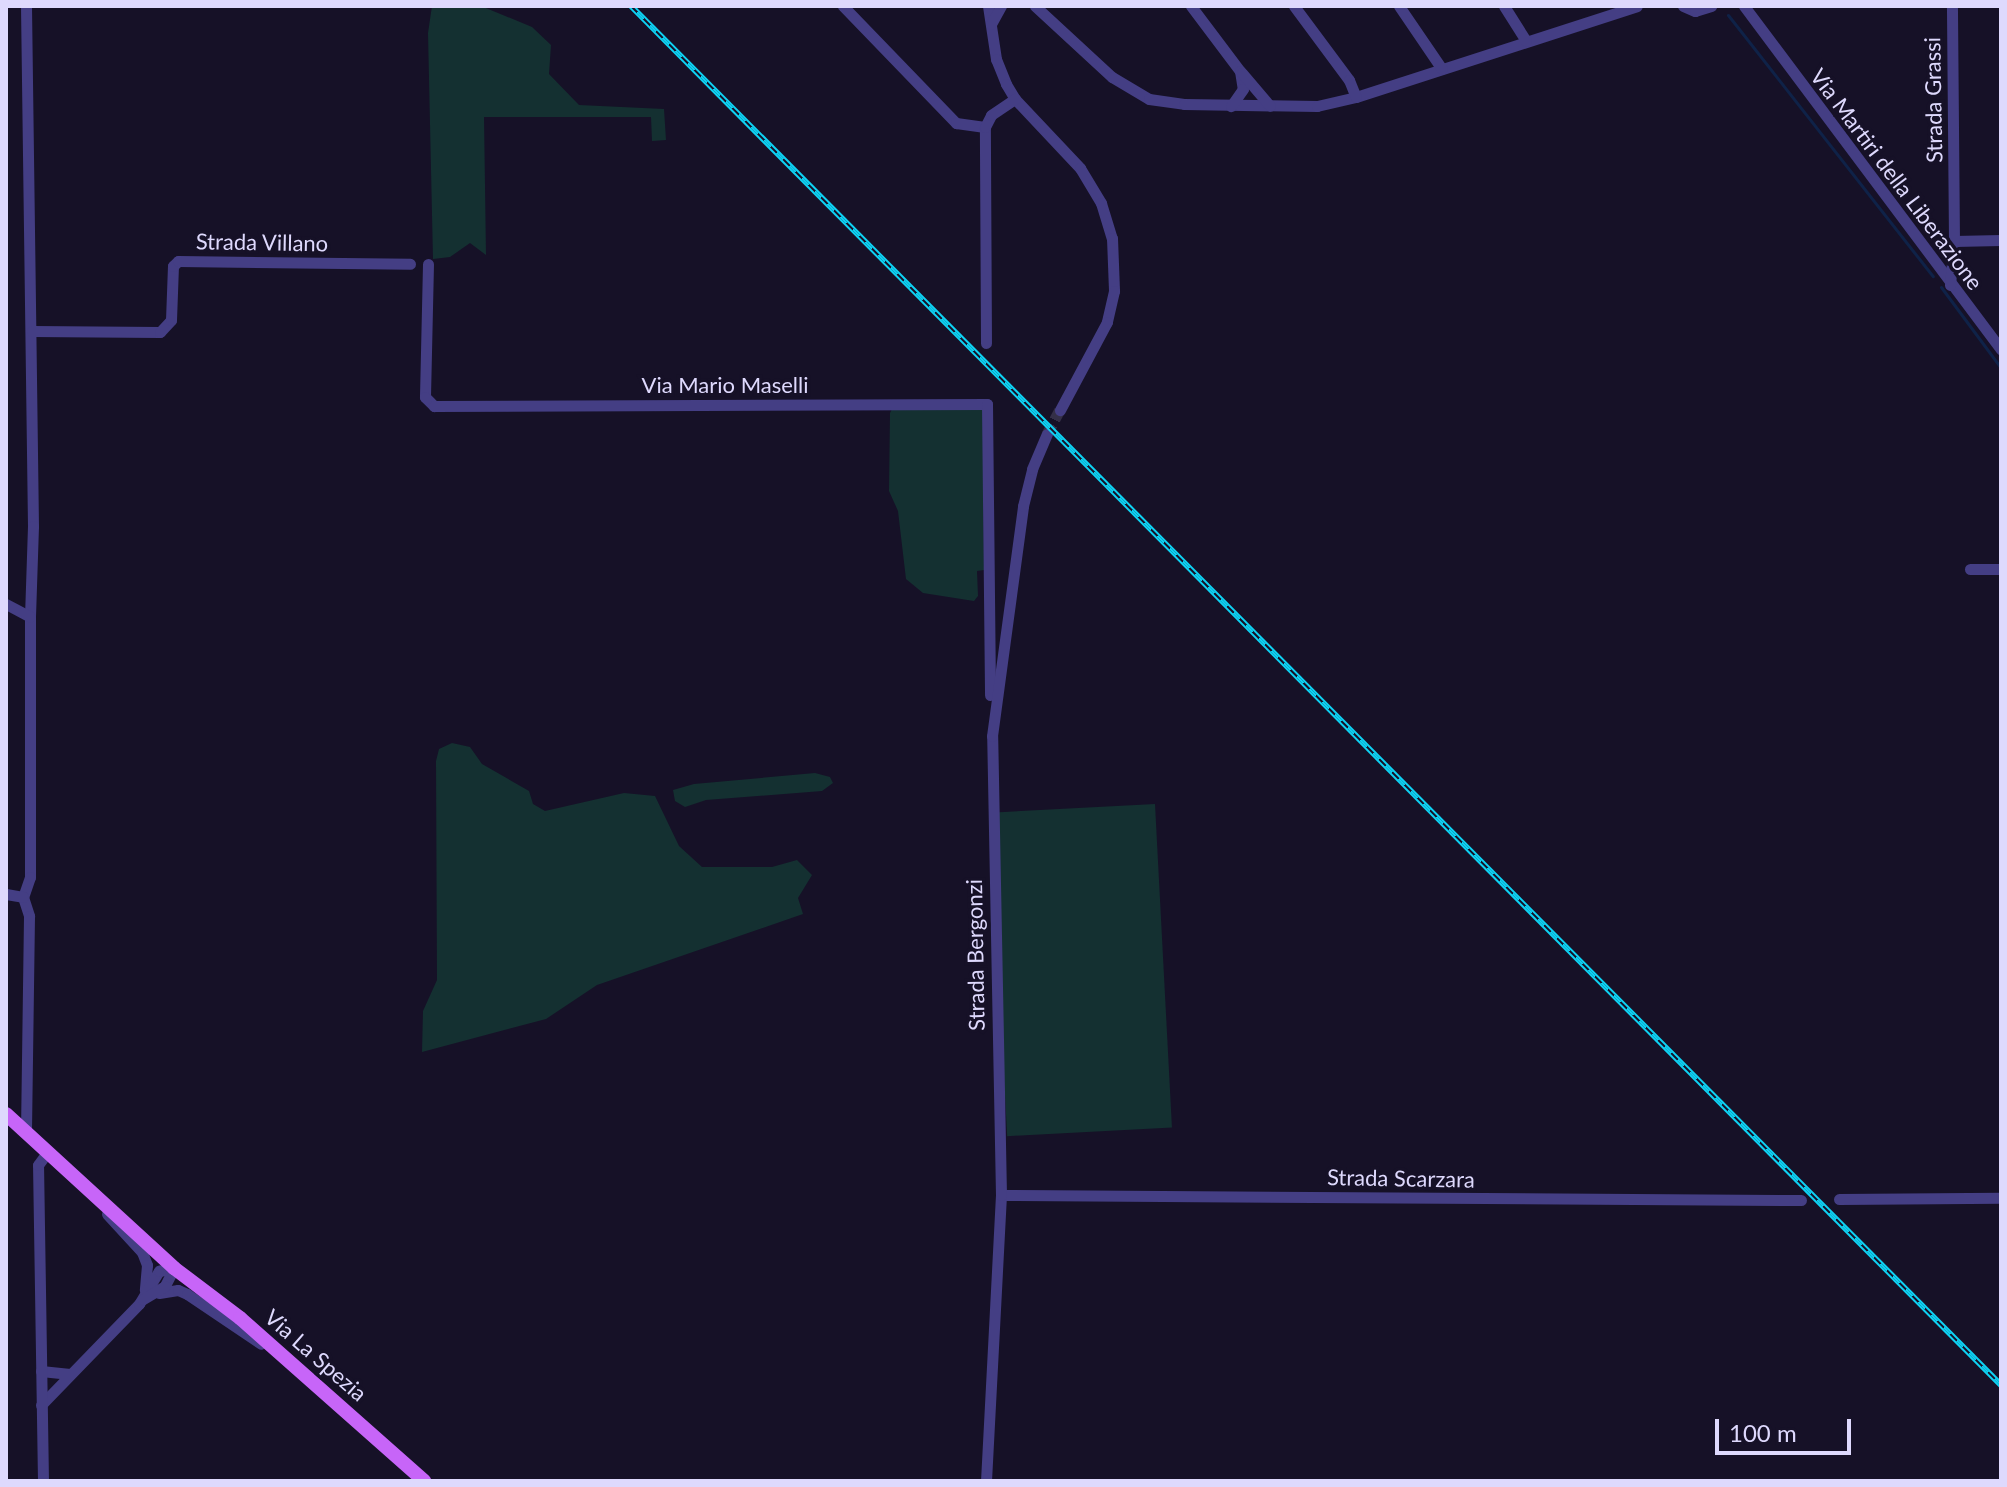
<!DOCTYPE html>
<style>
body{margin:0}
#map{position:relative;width:2007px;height:1487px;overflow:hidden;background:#161127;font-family:Lato,sans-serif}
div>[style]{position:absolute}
.green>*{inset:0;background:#143031;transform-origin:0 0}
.stream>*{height:3px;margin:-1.5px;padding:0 1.5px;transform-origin:1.5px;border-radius:1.5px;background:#0f2248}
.minor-tunnel>*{height:11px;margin-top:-5.5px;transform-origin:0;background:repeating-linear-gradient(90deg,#342f47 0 11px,transparent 0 16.5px)}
.minor>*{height:11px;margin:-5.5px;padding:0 5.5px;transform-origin:5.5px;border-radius:5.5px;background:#443e84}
.major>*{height:14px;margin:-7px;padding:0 7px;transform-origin:7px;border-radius:7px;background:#c765f8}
.rail>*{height:6px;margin-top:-3px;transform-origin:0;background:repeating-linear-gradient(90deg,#161127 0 9px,#0ed3f4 0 18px);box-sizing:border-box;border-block:2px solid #0ed3f4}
span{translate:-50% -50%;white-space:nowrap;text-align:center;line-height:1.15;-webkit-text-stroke:7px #161127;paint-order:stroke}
.street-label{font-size:22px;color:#ded9fd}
.frame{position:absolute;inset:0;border:8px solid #ded9fd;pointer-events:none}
.scale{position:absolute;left:1715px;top:1419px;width:136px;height:36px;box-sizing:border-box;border:4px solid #ded9fd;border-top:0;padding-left:10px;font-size:24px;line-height:28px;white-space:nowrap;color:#ded9fd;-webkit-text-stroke:6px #161127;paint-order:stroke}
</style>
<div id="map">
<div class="green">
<i style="clip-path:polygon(432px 6px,481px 6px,532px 27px,551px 45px,549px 74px,579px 105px,664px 109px,666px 140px,652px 141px,651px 117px,484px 117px,486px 255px,470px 243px,450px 257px,433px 259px,428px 33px)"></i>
<i style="clip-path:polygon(893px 407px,983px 407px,984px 570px,977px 571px,978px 596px,974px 601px,923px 593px,906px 579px,898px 511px,889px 491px,890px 413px)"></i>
<i style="clip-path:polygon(452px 743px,470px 747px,482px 764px,529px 791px,533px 804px,545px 811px,624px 793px,655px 796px,679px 846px,702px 867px,772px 867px,797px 860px,812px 875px,798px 898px,803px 914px,597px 985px,546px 1019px,422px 1052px,423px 1011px,437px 980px,436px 761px,439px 749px)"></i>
<i style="clip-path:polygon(815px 773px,830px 777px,833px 783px,822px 791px,706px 800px,685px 807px,675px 801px,673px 790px,694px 784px)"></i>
<i style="left:1155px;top:804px;width:324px;height:165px;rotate:87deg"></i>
</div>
<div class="stream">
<i style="left:1728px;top:15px;width:332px;rotate:51.9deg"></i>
<i style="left:1941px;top:287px;width:101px;rotate:53.5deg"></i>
</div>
<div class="minor-tunnel">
<i style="left:1047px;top:434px;width:27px;rotate:-62deg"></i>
</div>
<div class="minor">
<i style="left:26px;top:6px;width:520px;rotate:89.23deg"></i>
<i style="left:33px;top:526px;width:91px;rotate:91.9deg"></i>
<i style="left:30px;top:617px;width:260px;rotate:90deg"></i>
<i style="left:30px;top:877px;width:21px;rotate:109deg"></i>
<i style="left:23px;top:897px;width:20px;rotate:72deg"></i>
<i style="left:29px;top:916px;width:216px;rotate:90.8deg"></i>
<i style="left:843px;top:6px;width:163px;rotate:46deg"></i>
<i style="left:956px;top:123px;width:29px;rotate:8deg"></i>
<i style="left:988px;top:6px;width:54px;rotate:81.4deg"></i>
<i style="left:996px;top:59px;width:27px;rotate:68deg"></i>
<i style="left:1006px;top:84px;width:17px;rotate:59deg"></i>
<i style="left:1015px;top:99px;width:95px;rotate:46.7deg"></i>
<i style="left:1080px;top:168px;width:41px;rotate:59deg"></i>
<i style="left:1101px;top:203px;width:37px;rotate:73deg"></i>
<i style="left:1112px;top:238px;width:53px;rotate:87.8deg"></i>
<i style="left:1114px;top:291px;width:32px;rotate:103deg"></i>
<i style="left:1107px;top:322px;width:100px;rotate:118.1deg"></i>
<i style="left:1035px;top:6px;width:105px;rotate:42.7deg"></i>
<i style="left:1112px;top:77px;width:43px;rotate:30.7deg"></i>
<i style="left:1149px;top:99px;width:35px;rotate:8deg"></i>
<i style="left:1184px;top:104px;width:133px;rotate:0.9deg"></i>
<i style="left:1317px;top:106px;width:40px;rotate:-13deg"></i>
<i style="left:1356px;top:97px;width:295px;rotate:-17.9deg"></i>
<i style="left:1191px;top:6px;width:81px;rotate:53deg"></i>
<i style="left:1240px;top:71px;width:18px;rotate:81deg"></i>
<i style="left:1243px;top:89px;width:21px;rotate:125deg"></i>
<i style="left:1294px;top:6px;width:92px;rotate:53.4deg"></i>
<i style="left:1349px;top:80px;width:18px;rotate:68deg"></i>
<i style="left:1399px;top:6px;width:76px;rotate:55.7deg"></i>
<i style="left:1504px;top:6px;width:41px;rotate:57.8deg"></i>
<i style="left:1683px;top:6px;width:13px;rotate:23deg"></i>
<i style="left:1695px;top:11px;width:17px;rotate:-17deg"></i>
<i style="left:1744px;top:6px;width:429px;rotate:53.2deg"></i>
<i style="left:991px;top:24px;width:21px;rotate:-61deg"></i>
<i style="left:1242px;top:73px;width:43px;rotate:49.7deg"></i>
<i style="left:1954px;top:241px;width:47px;rotate:-1.2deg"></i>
<i style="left:428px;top:264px;width:133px;rotate:91.3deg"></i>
<i style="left:425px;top:397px;width:13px;rotate:45deg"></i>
<i style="left:434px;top:406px;width:553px;rotate:-0.21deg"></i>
<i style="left:987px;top:404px;width:291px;rotate:89.4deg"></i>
<i style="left:1950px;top:285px;width:44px;rotate:-84.8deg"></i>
<i style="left:1954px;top:241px;width:235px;rotate:-90.5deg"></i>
<i style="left:32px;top:331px;width:128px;rotate:0.4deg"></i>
<i style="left:160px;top:332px;width:16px;rotate:-47deg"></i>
<i style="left:171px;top:320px;width:54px;rotate:-87.9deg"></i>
<i style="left:173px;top:266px;width:7px;rotate:-45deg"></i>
<i style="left:178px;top:261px;width:232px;rotate:0.7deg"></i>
<i style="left:986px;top:343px;width:216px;rotate:-90.3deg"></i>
<i style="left:985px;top:127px;width:13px;rotate:-63deg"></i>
<i style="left:991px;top:115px;width:29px;rotate:-34deg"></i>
<i style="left:1970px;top:569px;width:31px"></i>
<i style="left:6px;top:604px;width:27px;rotate:28deg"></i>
<i style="left:6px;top:894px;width:17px;rotate:10deg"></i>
<i style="left:1001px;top:1195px;width:800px;rotate:0.36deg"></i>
<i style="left:1839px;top:1199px;width:162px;rotate:-0.4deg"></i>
<i style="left:107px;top:1214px;width:52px;rotate:47.4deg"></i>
<i style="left:142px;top:1252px;width:14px;rotate:69deg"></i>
<i style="left:147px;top:1265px;width:25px;rotate:95deg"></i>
<i style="left:159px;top:1293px;width:19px;rotate:-9deg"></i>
<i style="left:178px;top:1290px;width:10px;rotate:24deg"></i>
<i style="left:187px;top:1294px;width:89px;rotate:34deg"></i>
<i style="left:41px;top:1371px;width:29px;rotate:6deg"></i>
<i style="left:41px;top:1405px;width:141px;rotate:-45.9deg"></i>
<i style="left:139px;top:1304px;width:39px;rotate:-59deg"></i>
<i style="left:159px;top:1271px;width:15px;rotate:-11deg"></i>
<i style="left:174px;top:1268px;width:20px;rotate:117deg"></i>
<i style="left:165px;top:1286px;width:26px;rotate:149deg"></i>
<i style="left:43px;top:1481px;width:316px;rotate:-90.9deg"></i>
<i style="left:38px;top:1165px;width:17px;rotate:-54deg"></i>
<i style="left:986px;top:1481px;width:286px;rotate:-87deg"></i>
<i style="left:1001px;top:1195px;width:459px;rotate:-91.1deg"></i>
<i style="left:992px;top:736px;width:232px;rotate:-82.3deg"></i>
<i style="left:1023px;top:506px;width:38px;rotate:-76deg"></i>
<i style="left:1032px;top:469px;width:38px;rotate:-67deg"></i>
</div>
<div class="major">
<i style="left:6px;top:1114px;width:228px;rotate:42.5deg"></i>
<i style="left:174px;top:1268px;width:83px;rotate:37.1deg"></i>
<i style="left:240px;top:1318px;width:246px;rotate:41.5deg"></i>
</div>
<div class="rail">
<i style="left:631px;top:6px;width:1944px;rotate:45.19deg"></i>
</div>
<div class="street-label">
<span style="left:1933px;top:100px;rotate:-91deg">Strada Grassi</span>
<span style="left:1897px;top:179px;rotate:53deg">Via Martiri della Liberazione</span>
<span style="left:262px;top:242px;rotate:1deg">Strada Villano</span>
<span style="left:725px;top:385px">Via Mario Maselli</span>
<span style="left:975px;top:955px;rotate:-91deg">Strada Bergonzi</span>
<span style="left:1401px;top:1178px;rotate:1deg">Strada Scarzara</span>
<span style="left:316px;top:1355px;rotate:41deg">Via La Spezia</span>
</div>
<div class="frame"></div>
<div class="scale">100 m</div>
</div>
